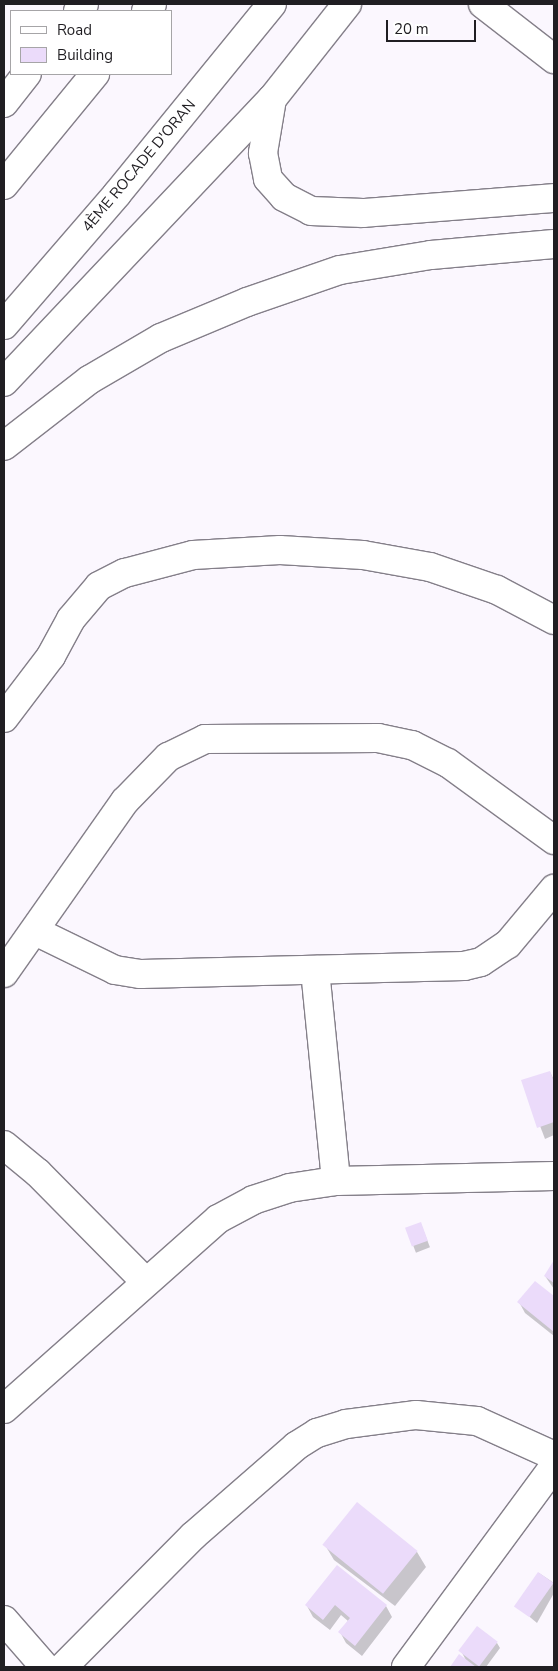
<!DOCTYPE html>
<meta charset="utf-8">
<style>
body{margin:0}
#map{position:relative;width:558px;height:1671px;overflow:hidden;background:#fbf7fe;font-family:"Nunito Sans",sans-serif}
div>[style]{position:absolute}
.shadow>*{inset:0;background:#0003;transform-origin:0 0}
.building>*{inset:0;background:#ebdbfa;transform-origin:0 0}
.roads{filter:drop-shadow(1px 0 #847f89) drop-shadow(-1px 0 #847f89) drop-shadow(0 1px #847f89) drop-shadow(0 -1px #847f89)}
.minor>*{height:28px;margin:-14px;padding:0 14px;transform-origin:14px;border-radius:14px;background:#fff}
.highway>*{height:28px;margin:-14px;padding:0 14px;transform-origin:14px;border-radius:14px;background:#fff}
span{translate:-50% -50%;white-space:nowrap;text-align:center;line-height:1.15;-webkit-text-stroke:4.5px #fff;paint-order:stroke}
.street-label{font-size:15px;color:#201e22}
.frame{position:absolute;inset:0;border:5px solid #201e22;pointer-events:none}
.legend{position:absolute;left:10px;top:10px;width:162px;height:65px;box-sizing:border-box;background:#fff;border:1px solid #a6a5a7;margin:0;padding:6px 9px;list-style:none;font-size:15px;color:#201e22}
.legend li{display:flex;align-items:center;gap:10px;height:25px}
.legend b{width:25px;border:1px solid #a6a5a7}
.scale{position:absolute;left:386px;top:20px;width:90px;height:22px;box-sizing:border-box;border:2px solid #201e22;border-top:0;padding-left:6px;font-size:15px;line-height:18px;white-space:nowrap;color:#201e22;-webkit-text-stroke:4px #fff;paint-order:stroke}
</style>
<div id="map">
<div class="shadow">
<i style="clip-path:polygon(550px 1072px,554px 1080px,554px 1135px,545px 1139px,523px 1081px)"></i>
<i style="left:421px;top:1224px;width:25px;height:15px;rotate:69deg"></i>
<i style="clip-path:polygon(554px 1263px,554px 1289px,545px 1276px)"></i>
<i style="clip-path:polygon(535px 1282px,554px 1298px,554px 1336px,525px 1313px,519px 1302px)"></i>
<i style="clip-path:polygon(325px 1545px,417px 1552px,426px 1567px,395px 1606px,334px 1560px)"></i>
<i style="clip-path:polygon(337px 1567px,386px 1606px,392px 1617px,362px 1656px,346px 1643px,340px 1632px,348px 1621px,341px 1615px,330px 1630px,313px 1617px,307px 1606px)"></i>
<i style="clip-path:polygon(539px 1573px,554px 1583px,554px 1593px,537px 1623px,519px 1608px)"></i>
<i style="clip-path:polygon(497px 1643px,500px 1648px,486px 1667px,451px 1667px,459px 1656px,467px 1662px,461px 1651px)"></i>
</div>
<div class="building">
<i style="clip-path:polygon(550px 1071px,554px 1082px,554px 1122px,537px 1128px,521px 1080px)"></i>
<i style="left:421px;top:1222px;width:20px;height:17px;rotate:70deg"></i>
<i style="clip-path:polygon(554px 1260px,554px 1283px,544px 1276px)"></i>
<i style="clip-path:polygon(535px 1281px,554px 1296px,554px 1332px,517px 1302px)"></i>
<i style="left:357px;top:1502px;width:78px;height:55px;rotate:39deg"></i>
<i style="clip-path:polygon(337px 1565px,387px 1605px,355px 1646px,338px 1632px,350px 1618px,335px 1605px,323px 1620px,305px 1605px)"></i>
<i style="left:538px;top:1572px;width:19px;height:42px;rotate:35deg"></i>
<i style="left:477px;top:1626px;width:26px;height:31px;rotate:37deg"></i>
<i style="clip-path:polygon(459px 1654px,476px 1667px,450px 1667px)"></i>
</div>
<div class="roads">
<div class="minor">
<i style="left:4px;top:718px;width:78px;rotate:-52.8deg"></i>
<i style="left:51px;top:656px;width:42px;rotate:-61.6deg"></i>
<i style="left:71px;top:619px;width:43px;rotate:-49.7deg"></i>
<i style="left:99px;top:586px;width:29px;rotate:-27deg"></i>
<i style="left:125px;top:573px;width:70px;rotate:-14.8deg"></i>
<i style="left:193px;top:555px;width:87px;rotate:-3.3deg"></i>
<i style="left:280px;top:550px;width:83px;rotate:3.4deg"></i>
<i style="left:363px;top:555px;width:68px;rotate:10.2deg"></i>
<i style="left:430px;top:567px;width:71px;rotate:18.9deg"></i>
<i style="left:497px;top:590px;width:64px;rotate:27.8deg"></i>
<i style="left:35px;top:931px;width:89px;rotate:26deg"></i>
<i style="left:115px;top:970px;width:26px;rotate:9deg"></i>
<i style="left:141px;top:974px;width:323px;rotate:-1.4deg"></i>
<i style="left:464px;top:966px;width:17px;rotate:-13deg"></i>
<i style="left:481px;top:962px;width:32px;rotate:-34deg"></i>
<i style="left:508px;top:944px;width:72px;rotate:-50.1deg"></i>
<i style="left:315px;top:970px;width:212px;rotate:84.3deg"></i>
<i style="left:4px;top:973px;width:210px;rotate:-54.9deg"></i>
<i style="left:125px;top:801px;width:62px;rotate:-45.7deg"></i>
<i style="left:168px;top:757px;width:41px;rotate:-25.9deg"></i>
<i style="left:205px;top:739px;width:173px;rotate:-0.3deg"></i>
<i style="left:378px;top:738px;width:35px;rotate:12deg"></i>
<i style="left:412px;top:745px;width:40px;rotate:26.6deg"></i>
<i style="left:448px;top:763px;width:131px;rotate:36deg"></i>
<i style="left:4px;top:1145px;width:44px;rotate:39.5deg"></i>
<i style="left:38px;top:1173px;width:152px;rotate:45.3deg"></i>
<i style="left:4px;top:1409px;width:286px;rotate:-41.6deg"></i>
<i style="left:218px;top:1219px;width:40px;rotate:-28deg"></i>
<i style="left:253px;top:1200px;width:38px;rotate:-18deg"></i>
<i style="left:289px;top:1188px;width:48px;rotate:-8.5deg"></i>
<i style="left:336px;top:1181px;width:218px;rotate:-1.3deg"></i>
<i style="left:4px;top:1620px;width:62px;rotate:48.9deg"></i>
<i style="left:63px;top:1667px;width:185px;rotate:-45.2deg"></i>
<i style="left:193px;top:1536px;width:137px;rotate:-41.1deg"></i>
<i style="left:296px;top:1446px;width:25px;rotate:-32deg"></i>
<i style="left:317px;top:1433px;width:30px;rotate:-17deg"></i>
<i style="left:346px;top:1424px;width:71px;rotate:-7.3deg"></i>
<i style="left:416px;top:1415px;width:61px;rotate:5.6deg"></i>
<i style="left:477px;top:1421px;width:85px;rotate:24.4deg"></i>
<i style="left:406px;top:1667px;width:250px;rotate:-53.6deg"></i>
</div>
<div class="highway">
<i style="left:483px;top:4px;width:90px;rotate:37.8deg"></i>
<i style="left:78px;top:11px;width:9px;rotate:-49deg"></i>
<i style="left:146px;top:11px;width:9px;rotate:-49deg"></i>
<i style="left:272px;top:99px;width:55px;rotate:99.5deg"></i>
<i style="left:263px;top:153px;width:26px;rotate:79deg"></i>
<i style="left:268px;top:179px;width:24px;rotate:48deg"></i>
<i style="left:284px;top:197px;width:30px;rotate:27deg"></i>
<i style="left:311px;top:211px;width:52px;rotate:2.2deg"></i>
<i style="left:363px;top:213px;width:192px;rotate:-4.5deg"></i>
<i style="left:4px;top:103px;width:37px;rotate:-52deg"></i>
<i style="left:4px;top:185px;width:144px;rotate:-50.7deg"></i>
<i style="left:4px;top:325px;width:173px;rotate:-49.2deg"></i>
<i style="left:117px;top:194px;width:245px;rotate:-50.8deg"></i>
<i style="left:4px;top:382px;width:390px;rotate:-46.6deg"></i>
<i style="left:272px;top:99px;width:121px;rotate:-51.7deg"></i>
<i style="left:4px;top:446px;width:108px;rotate:-37.8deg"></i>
<i style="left:89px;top:380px;width:83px;rotate:-30.3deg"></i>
<i style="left:161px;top:338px;width:93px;rotate:-22.7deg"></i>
<i style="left:247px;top:302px;width:98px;rotate:-19deg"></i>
<i style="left:340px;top:270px;width:92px;rotate:-9.4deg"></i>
<i style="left:431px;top:255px;width:123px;rotate:-5.1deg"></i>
</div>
</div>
<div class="street-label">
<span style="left:139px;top:166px;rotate:-50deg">4ÈME ROCADE D'ORAN</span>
</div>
<div class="frame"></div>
<ul class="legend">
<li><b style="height:6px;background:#fff"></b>Road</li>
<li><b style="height:14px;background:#ebdbfa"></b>Building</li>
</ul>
<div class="scale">20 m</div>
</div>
